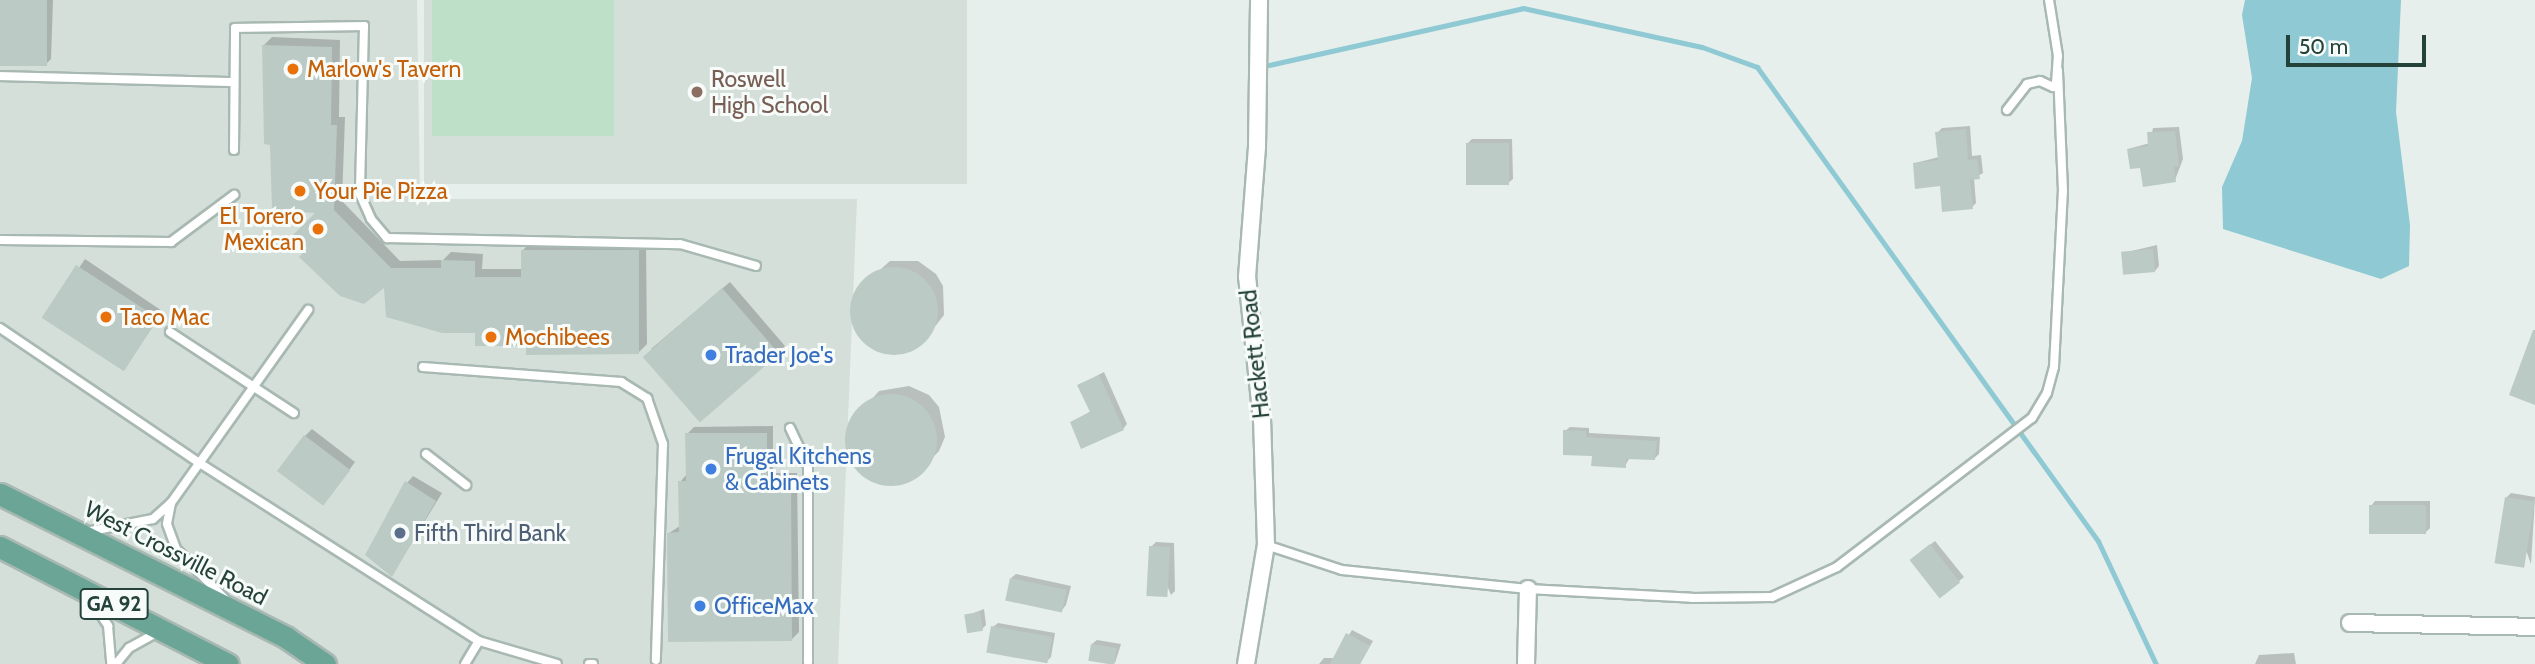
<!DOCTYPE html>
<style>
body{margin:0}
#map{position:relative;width:2535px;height:664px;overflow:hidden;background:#e6efeb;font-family:Cabin,sans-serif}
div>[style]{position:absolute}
.built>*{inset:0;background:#d4dfda;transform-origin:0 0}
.green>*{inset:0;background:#bfe0c8;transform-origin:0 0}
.water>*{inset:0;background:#8ec9d4}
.shadow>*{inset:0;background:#0003;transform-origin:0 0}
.stream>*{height:5px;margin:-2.5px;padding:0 2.5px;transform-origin:2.5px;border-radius:2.5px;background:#8ec9d4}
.building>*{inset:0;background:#bbcac4;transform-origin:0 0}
.round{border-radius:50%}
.roads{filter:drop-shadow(2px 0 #a8b8b2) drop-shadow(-2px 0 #a8b8b2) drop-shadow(0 2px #a8b8b2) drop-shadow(0 -2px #a8b8b2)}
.lane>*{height:8px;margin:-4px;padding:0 4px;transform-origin:4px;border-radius:4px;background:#fff}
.street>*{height:16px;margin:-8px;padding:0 8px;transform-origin:8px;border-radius:8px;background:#fff}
.primary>*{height:21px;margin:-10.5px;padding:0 10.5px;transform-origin:10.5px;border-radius:10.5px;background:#6aa596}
.dots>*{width:19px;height:19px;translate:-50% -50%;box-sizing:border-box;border:4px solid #f7fbf9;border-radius:50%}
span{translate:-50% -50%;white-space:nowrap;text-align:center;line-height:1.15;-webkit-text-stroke:6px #f7fbf9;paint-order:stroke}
.shield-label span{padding:2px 5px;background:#f7fbf9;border:2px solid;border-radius:5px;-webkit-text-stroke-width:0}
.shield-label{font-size:21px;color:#24423a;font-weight:700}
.food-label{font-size:23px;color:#c56008}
.left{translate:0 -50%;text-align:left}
.right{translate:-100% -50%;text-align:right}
.education-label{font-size:23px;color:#785e54}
.street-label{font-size:23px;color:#24423a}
.shop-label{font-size:23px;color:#366cbe}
.service-label{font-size:23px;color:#4e5e75}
.scale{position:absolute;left:2286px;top:35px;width:140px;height:32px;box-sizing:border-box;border:4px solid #24423a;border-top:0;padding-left:9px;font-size:21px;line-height:24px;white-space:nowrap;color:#24423a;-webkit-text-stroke:5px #f7fbf9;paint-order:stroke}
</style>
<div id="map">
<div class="built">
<i style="clip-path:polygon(0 0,417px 0,420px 199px,857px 199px,838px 664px,0 664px)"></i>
<i style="left:424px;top:0;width:543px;height:184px"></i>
</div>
<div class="green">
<i style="left:432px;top:0;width:182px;height:136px"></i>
</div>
<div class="water">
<i style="clip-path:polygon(2245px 0,2401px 0,2396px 112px,2410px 225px,2409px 266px,2381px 279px,2223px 229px,2222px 187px,2242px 141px,2252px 78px,2242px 15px)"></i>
</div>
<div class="shadow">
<i style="clip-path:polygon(0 0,53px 0,51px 59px,44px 66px,0 65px)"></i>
<i style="clip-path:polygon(272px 37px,340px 40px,339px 117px,345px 117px,342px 201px,400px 261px,443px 260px,451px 252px,483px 254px,482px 269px,522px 269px,522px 251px,531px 242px,646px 242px,647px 344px,638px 353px,528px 344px,310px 248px,319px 212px,271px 143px,264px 45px)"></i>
<i style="clip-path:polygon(1970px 126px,1972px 156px,1981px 155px,1983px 173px,1974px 178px,1976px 203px,1972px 207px,1915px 163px,1939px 157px,1937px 133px,1942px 128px)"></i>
<i style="clip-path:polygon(2179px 127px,2183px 159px,2175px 180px,2141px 166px,2128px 149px,2150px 143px,2153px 128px)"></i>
<i style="clip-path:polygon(1472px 139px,1512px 139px,1513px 179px,1508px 183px,1468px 143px)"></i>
<i style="clip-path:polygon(2157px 245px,2159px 266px,2155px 271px,2123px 253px)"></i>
<i style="left:85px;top:259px;width:94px;height:70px;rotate:34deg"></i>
<i style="clip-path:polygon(890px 261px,918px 261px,936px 274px,943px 286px,944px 315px,926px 338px,908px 351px,886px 353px,873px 348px,854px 326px,852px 304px,857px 290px)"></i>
<i style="clip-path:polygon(730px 282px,785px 346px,778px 353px,651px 349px)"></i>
<i style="clip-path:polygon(1104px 372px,1127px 424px,1123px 429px,1072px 422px,1091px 411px,1079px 385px)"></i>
<i style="clip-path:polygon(909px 386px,929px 395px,939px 407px,945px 437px,939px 451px,913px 478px,883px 483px,862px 474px,852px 462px,846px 440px,849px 425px,879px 391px)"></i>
<i style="clip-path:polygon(773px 426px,773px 473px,797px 473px,799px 632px,792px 639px,669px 533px,680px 526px,680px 482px,687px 474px,687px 434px,694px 427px)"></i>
<i style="clip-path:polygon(1570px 427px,1589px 428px,1589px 433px,1660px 437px,1659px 454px,1655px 458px,1630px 457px,1625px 466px,1594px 455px,1565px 431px)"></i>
<i style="clip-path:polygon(312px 429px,355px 462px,330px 496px,305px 436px)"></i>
<i style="clip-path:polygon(413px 476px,442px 493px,392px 575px,407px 483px)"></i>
<i style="clip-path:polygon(2511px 493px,2535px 497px,2531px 564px,2507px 497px)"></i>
<i style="clip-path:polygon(2375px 501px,2430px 501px,2430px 528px,2425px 533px,2371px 506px)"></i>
<i style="clip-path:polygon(1935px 541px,1964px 577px,1941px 596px,1917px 555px)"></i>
<i style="clip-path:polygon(1156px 542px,1174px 543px,1175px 591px,1171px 595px,1151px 547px)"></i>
<i style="clip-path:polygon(1016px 574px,1071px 586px,1066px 605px,1062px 610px,1011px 578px)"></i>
<i style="clip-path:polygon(984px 609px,986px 625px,982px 629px,966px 616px)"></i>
<i style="clip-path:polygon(998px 623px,1055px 633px,1051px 657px,1047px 661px,993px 627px)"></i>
<i style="clip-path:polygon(1352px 630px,1373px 641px,1360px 664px,1319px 664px,1324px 658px,1335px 658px)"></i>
<i style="clip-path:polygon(1097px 640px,1121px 644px,1115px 663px,1092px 644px)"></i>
<i style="clip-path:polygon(2294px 653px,2296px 664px,2255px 664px,2259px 655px)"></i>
</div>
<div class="stream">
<i style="left:1269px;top:65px;width:260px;rotate:-12.6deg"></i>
<i style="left:1523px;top:8px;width:183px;rotate:12.3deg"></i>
<i style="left:1702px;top:47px;width:59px;rotate:20deg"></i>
<i style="left:1757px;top:67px;width:584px;rotate:54.27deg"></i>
<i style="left:2098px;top:541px;width:136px;rotate:64.8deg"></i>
</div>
<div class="building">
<i style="left:0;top:0;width:47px;height:66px"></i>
<i style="clip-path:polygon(262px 45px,332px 47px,331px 125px,337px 125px,334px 210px,391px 268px,441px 268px,441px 260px,475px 261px,475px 277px,521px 277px,521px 250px,639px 250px,639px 354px,526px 355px,526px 346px,475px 346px,475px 333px,442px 333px,386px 317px,384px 288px,364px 304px,340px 296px,299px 257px,307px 248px,293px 235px,315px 213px,272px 210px,270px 145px,264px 144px)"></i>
<i style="clip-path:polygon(1966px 129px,1968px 160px,1977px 159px,1980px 179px,1970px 180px,1973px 209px,1942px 212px,1940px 186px,1915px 189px,1913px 163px,1938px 160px,1935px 132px)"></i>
<i style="clip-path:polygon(2175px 131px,2179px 166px,2174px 167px,2176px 182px,2143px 187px,2140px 168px,2130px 169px,2127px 149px,2148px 146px,2147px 132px)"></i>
<i style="left:1466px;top:143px;width:43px;height:42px"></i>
<i style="left:2153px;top:249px;width:23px;height:32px;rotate:85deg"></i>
<i style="left:76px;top:265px;width:98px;height:63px;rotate:33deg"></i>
<i class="round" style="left:850px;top:267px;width:88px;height:88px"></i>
<i style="left:722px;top:288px;width:87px;height:105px;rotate:49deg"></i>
<i style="clip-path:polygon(2533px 330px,2535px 330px,2535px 405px,2509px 395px)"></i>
<i style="clip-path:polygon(1099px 375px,1124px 430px,1081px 449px,1070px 422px,1090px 412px,1077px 385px)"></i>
<i class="round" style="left:845px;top:394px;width:92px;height:92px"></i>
<i style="clip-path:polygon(1563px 430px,1586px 431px,1586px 437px,1657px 441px,1655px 460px,1626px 459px,1626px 468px,1591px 466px,1592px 456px,1563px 455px)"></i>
<i style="clip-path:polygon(685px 433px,767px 433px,767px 479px,791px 479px,792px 641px,668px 642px,667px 533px,679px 532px,678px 481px,686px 481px)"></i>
<i style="left:304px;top:435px;width:58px;height:45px;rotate:37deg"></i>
<i style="clip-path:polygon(405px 481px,436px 501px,392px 577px,365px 555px)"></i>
<i style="left:2505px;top:497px;width:30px;height:67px;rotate:9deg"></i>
<i style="left:2369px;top:505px;width:57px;height:29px"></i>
<i style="left:1930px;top:544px;width:49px;height:26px;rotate:52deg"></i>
<i style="left:1149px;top:546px;width:21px;height:50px;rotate:3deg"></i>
<i style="left:1010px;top:578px;width:58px;height:23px;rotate:12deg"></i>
<i style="left:980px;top:612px;width:19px;height:16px;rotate:81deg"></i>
<i style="left:991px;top:626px;width:62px;height:27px;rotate:10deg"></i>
<i style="clip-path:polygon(1346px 633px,1370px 646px,1360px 664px,1330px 664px)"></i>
<i style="left:1091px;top:644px;width:26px;height:17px;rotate:9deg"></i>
</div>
<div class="roads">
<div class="lane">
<i style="left:0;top:76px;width:234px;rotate:1.5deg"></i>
<i style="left:2007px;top:110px;width:33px;rotate:-52deg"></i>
<i style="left:2027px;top:84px;width:13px;rotate:-13deg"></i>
<i style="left:2040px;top:81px;width:14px;rotate:25deg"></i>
<i style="left:2053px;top:87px;width:5px;rotate:-53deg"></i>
<i style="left:2056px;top:83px;width:27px;rotate:-86deg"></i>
<i style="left:2058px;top:56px;width:57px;rotate:-99.1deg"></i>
<i style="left:234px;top:150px;width:122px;rotate:-89.5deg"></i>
<i style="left:235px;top:28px;width:129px;rotate:-0.9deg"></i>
<i style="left:364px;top:26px;width:168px;rotate:91.4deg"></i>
<i style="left:360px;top:194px;width:27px;rotate:66deg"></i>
<i style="left:371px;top:219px;width:25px;rotate:50deg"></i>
<i style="left:387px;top:238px;width:293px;rotate:1.2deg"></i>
<i style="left:680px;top:244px;width:79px;rotate:16.1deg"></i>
<i style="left:0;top:240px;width:171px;rotate:0.7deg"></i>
<i style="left:171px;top:242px;width:79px;rotate:-36.7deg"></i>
<i style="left:0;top:328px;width:243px;rotate:34.1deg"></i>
<i style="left:201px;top:464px;width:330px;rotate:32.5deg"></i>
<i style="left:479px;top:641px;width:81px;rotate:16.4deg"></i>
<i style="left:170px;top:332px;width:148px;rotate:33.2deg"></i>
<i style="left:423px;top:367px;width:199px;rotate:4.3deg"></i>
<i style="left:621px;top:382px;width:31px;rotate:32deg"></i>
<i style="left:647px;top:398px;width:49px;rotate:70.8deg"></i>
<i style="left:663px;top:444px;width:216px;rotate:91.9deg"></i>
<i style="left:790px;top:428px;width:42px;rotate:64.7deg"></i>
<i style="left:808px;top:466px;width:196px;rotate:90deg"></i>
<i style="left:426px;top:454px;width:51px;rotate:37.8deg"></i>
<i style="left:171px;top:503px;width:21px;rotate:101deg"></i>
<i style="left:167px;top:524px;width:27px;rotate:70deg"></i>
<i style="left:176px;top:549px;width:69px;rotate:45.6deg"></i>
<i style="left:86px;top:532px;width:68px;rotate:-11deg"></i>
<i style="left:153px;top:519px;width:24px;rotate:-42deg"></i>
<i style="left:171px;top:503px;width:237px;rotate:-54.6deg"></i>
<i style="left:1266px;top:545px;width:80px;rotate:18.2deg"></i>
<i style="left:1342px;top:570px;width:187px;rotate:5.8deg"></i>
<i style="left:1528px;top:589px;width:164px;rotate:3.1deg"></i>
<i style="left:1692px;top:598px;width:80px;rotate:-0.7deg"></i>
<i style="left:1772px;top:597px;width:72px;rotate:-24.8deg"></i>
<i style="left:1837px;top:567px;width:245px;rotate:-37.4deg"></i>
<i style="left:2032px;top:418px;width:29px;rotate:-59deg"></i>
<i style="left:2047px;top:393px;width:27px;rotate:-75deg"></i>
<i style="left:2054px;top:367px;width:176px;rotate:-87.1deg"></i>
<i style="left:2063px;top:191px;width:121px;rotate:-92.4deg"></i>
<i style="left:92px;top:601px;width:30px;rotate:57deg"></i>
<i style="left:108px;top:626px;width:38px;rotate:85deg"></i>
<i style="left:116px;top:664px;width:21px;rotate:-51deg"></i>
<i style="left:129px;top:648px;width:33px;rotate:-29deg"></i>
<i style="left:465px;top:664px;width:27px;rotate:-59deg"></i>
<i style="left:589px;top:664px;width:4px"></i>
</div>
<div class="street">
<i style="left:2350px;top:623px;width:185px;rotate:1.2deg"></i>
<i style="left:1246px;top:664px;width:121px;rotate:-80.5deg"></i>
<i style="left:1266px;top:545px;width:124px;rotate:-91.8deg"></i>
<i style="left:1262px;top:421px;width:145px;rotate:-95.9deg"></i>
<i style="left:1247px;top:277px;width:130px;rotate:-85.6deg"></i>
<i style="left:1257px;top:147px;width:147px;rotate:-89.2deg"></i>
<i style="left:1526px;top:664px;width:75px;rotate:-88.5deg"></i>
</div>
<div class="primary">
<i style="left:0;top:494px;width:321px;rotate:26.6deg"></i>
<i style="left:287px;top:638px;width:46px;rotate:34.4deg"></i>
<i style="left:0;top:547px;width:256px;rotate:27.2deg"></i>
</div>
</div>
<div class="dots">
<i style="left:293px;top:69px;background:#e8710a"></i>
<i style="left:697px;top:92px;background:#8d6e63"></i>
<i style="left:300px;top:191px;background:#e8710a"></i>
<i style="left:318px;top:229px;background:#e8710a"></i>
<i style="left:106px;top:317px;background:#e8710a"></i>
<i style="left:491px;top:337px;background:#e8710a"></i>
<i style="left:711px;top:355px;background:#3f7fe0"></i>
<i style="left:711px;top:469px;background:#3f7fe0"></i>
<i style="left:400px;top:533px;background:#5c6f8a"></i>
<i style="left:700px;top:606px;background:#3f7fe0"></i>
</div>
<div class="shield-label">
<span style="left:114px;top:604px">GA 92</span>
</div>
<div class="food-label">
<span class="left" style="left:307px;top:69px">Marlow's Tavern</span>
<span class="left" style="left:314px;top:191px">Your Pie Pizza</span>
<span class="right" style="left:304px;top:229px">El Torero<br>Mexican</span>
<span class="left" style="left:120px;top:317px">Taco Mac</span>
<span class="left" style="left:505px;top:337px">Mochibees</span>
</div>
<div class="education-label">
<span class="left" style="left:711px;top:92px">Roswell<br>High School</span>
</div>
<div class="street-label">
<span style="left:1255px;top:354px;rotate:-96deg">Hackett Road</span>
<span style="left:176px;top:553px;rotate:27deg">West Crossville Road</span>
</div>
<div class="shop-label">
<span class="left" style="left:725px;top:355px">Trader Joe's</span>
<span class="left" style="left:725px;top:469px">Frugal Kitchens<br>&amp; Cabinets</span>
<span class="left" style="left:714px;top:606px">OfficeMax</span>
</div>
<div class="service-label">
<span class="left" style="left:414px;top:533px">Fifth Third Bank</span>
</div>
<div class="scale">50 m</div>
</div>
